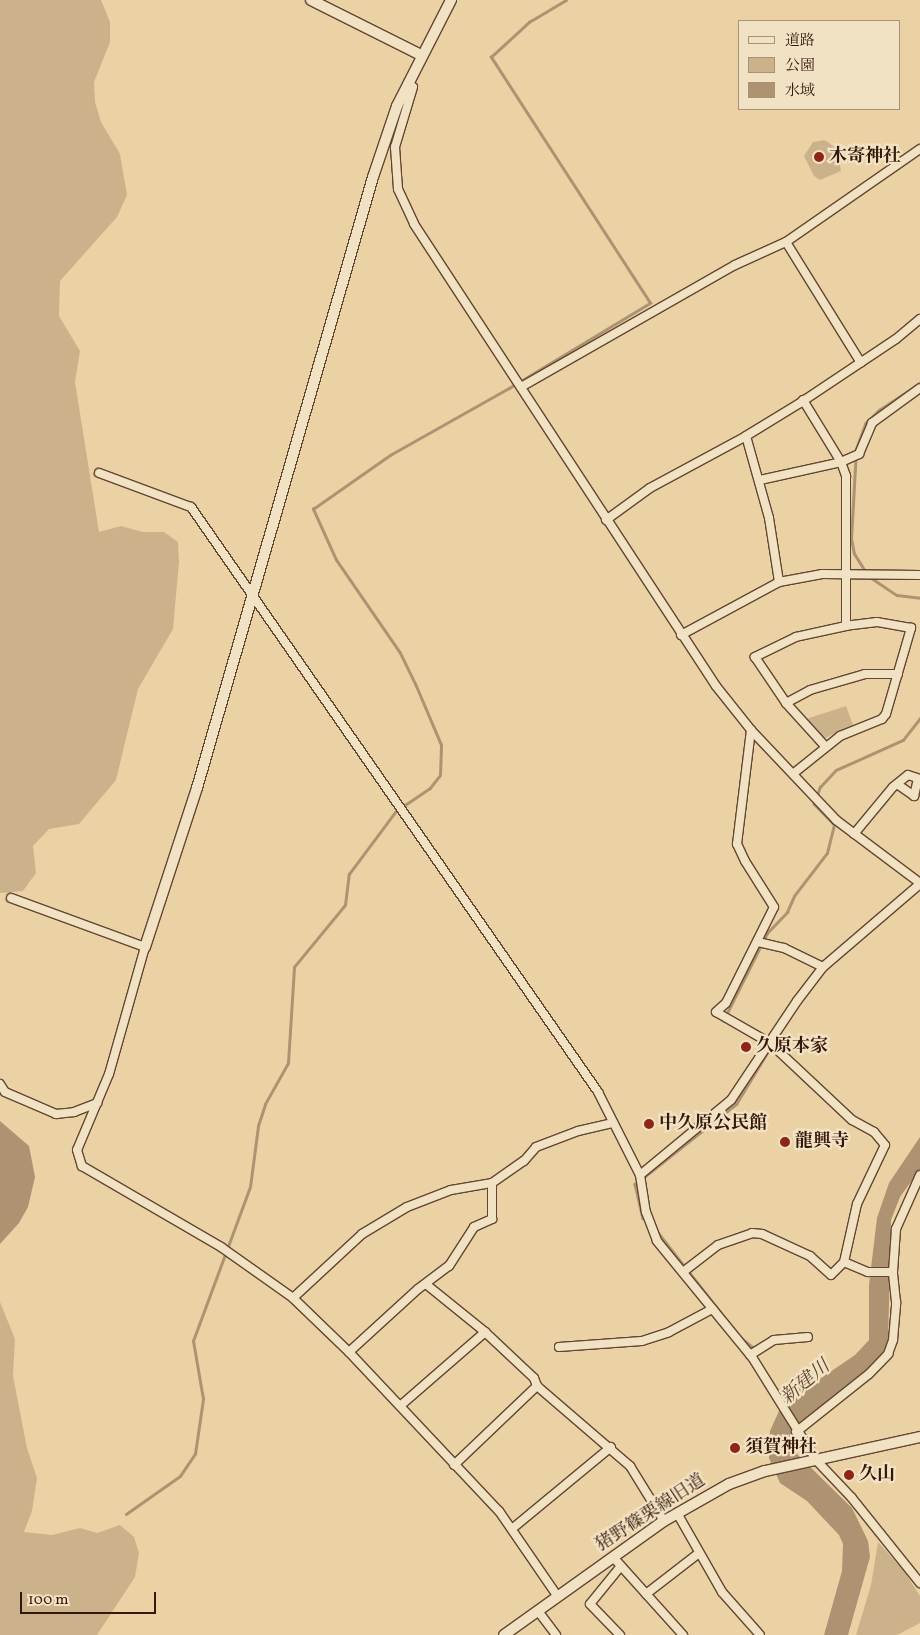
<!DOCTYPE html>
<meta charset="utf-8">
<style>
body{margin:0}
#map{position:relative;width:920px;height:1635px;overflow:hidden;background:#ebd2a5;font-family:Vollkorn,"Noto Serif JP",serif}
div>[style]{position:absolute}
.green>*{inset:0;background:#ccb28b}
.water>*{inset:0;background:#ad9371}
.stream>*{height:2.5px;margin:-1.25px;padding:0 1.25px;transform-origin:1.25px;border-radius:1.25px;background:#ad9371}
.roads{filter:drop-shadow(1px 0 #634632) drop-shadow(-1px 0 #634632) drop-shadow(0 1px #634632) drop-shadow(0 -1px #634632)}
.minor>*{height:8px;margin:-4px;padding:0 4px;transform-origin:4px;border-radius:4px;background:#f2e2c4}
.tertiary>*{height:10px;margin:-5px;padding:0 5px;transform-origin:5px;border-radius:5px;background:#f2e2c4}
.dots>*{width:14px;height:14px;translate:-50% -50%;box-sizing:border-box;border:2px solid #f2e2c4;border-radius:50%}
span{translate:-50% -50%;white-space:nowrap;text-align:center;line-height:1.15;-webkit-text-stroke:4.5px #f2e2c4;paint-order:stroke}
.poi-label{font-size:18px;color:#36180b;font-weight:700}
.left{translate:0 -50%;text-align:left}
.street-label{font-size:18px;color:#36180b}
.water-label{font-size:19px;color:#60432f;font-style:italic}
.legend{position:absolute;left:738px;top:20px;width:162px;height:90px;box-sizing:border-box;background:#f2e2c4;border:1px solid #a7917a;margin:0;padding:6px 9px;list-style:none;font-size:15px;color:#36180b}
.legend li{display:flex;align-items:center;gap:10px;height:25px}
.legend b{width:25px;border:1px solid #a7917a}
.scale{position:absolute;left:20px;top:1592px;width:136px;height:22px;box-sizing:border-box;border:2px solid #36180b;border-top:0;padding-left:6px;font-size:15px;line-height:18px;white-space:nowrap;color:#36180b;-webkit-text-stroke:4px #f2e2c4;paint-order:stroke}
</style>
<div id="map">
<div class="green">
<i style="clip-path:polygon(0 0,101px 0,110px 22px,110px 42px,94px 82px,95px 102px,101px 122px,120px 154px,127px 195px,117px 217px,60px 281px,59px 316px,80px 351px,75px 382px,99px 532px,121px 526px,143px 532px,164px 532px,178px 542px,179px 562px,173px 629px,138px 689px,116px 780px,79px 824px,49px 829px,33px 846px,36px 873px,23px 891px,0 893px)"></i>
<i style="clip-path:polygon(825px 140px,837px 149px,841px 171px,820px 180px,814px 176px,804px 156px,813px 142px)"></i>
<i style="clip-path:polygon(846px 706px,853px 725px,823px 739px,806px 719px)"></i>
<i style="clip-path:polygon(0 1302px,15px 1339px,13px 1376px,27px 1448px,37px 1478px,32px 1511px,24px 1532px,52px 1535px,80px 1528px,97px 1533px,120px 1525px,134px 1537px,139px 1553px,135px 1577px,97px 1635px,0 1635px)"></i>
<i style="clip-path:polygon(878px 1542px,904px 1571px,920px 1596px,920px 1623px,897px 1635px,856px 1635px,871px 1585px)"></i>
</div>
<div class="water">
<i style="clip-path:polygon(0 1121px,29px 1146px,35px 1177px,28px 1207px,19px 1223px,0 1244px)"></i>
<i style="clip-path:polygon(920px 1137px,920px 1169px,900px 1197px,891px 1220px,888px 1344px,873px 1367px,800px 1423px,794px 1445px,795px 1452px,852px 1508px,868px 1541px,870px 1557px,848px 1635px,824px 1635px,842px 1571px,843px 1544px,839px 1535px,807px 1501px,780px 1483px,769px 1458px,770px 1431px,783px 1402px,797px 1389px,814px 1383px,855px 1355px,869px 1340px,869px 1285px,877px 1218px,889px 1183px)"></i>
</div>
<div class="stream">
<i style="left:866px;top:573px;width:22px;rotate:-122deg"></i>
<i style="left:854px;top:554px;width:15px;rotate:-101deg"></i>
<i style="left:851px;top:539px;width:90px;rotate:-86.8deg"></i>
<i style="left:856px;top:449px;width:27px;rotate:-70deg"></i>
<i style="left:865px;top:424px;width:20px;rotate:-45deg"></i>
<i style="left:879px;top:410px;width:49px;rotate:-33.4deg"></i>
<i style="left:870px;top:577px;width:32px;rotate:34deg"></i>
<i style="left:897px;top:595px;width:23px;rotate:7deg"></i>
<i style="left:723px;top:1021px;width:98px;rotate:-63.4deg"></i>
<i style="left:767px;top:933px;width:29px;rotate:-46deg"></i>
<i style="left:787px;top:912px;width:17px;rotate:-66deg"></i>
<i style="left:794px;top:896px;width:54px;rotate:-52.5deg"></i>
<i style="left:827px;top:853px;width:29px;rotate:-76deg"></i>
<i style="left:834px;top:825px;width:29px;rotate:-134deg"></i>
<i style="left:814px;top:804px;width:18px;rotate:-71deg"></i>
<i style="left:820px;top:787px;width:23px;rotate:-47deg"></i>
<i style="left:836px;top:770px;width:73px;rotate:-24.1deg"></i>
<i style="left:903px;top:740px;width:28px;rotate:-52deg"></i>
<i style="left:643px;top:1178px;width:119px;rotate:-38.5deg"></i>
<i style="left:736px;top:1104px;width:66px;rotate:-58.7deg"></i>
<i style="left:639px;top:1181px;width:5px;rotate:143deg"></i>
<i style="left:635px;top:1184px;width:35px;rotate:77deg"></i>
<i style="left:643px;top:1218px;width:4px;rotate:27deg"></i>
<i style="left:657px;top:1231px;width:130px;rotate:51.9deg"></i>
<i style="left:740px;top:1337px;width:16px;rotate:38deg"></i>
<i style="left:126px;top:1514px;width:66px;rotate:-35.1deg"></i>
<i style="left:180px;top:1476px;width:27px;rotate:-56deg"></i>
<i style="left:195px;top:1454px;width:56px;rotate:-81.7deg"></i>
<i style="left:203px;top:1399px;width:59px;rotate:-99.8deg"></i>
<i style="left:193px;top:1341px;width:164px;rotate:-69.7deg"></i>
<i style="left:250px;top:1187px;width:62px;rotate:-82.5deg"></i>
<i style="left:258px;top:1126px;width:23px;rotate:-72deg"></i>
<i style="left:265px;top:1104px;width:47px;rotate:-60.7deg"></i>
<i style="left:288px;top:1063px;width:96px;rotate:-86.4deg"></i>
<i style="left:294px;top:967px;width:80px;rotate:-50.6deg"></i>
<i style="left:345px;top:905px;width:31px;rotate:-83deg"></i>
<i style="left:349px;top:874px;width:79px;rotate:-53.3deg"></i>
<i style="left:396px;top:811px;width:41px;rotate:-34.1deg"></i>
<i style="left:430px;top:788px;width:16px;rotate:-52deg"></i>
<i style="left:440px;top:775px;width:30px;rotate:-88deg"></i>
<i style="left:441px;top:745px;width:64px;rotate:-113deg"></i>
<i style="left:416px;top:686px;width:37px;rotate:-116deg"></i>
<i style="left:400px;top:653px;width:113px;rotate:-124.5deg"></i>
<i style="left:336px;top:560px;width:56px;rotate:-114.3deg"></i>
<i style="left:313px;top:509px;width:94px;rotate:-35deg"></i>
<i style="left:390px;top:455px;width:137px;rotate:-29.4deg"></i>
<i style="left:509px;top:388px;width:165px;rotate:-31.1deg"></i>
<i style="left:650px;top:303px;width:293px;rotate:-122.9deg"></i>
<i style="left:491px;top:57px;width:52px;rotate:-42.6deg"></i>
<i style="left:529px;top:22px;width:43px;rotate:-30.7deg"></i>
</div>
<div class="roads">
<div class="minor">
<i style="left:408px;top:83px;width:6px;rotate:39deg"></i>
<i style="left:413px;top:87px;width:63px;rotate:106.7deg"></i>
<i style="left:395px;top:147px;width:42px;rotate:85.9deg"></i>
<i style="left:398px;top:189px;width:38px;rotate:65deg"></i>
<i style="left:414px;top:224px;width:552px;rotate:56.83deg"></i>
<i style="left:716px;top:686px;width:56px;rotate:51.5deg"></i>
<i style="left:751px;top:730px;width:124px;rotate:46.6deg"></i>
<i style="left:836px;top:820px;width:105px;rotate:36.9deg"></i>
<i style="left:786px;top:242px;width:142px;rotate:58.2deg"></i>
<i style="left:521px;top:387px;width:246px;rotate:-29.7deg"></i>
<i style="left:735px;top:265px;width:56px;rotate:-24.3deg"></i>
<i style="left:786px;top:242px;width:163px;rotate:-34.8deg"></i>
<i style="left:803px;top:400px;width:73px;rotate:58.5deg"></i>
<i style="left:841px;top:462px;width:15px;rotate:70deg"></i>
<i style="left:846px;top:476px;width:150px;rotate:90deg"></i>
<i style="left:746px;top:436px;width:85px;rotate:74.3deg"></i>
<i style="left:769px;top:518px;width:65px;rotate:81.1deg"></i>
<i style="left:99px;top:473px;width:98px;rotate:20.3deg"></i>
<i style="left:191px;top:507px;width:713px;rotate:55.17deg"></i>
<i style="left:598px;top:1092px;width:93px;rotate:63.2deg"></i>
<i style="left:640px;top:1175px;width:37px;rotate:81deg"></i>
<i style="left:646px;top:1212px;width:31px;rotate:69deg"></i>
<i style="left:657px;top:1241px;width:150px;rotate:50.7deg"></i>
<i style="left:752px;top:1357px;width:121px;rotate:58.1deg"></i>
<i style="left:816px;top:1460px;width:52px;rotate:46.5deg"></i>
<i style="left:852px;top:1498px;width:109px;rotate:51.3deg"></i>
<i style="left:760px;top:480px;width:83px;rotate:-12.5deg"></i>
<i style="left:841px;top:462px;width:20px;rotate:-24deg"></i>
<i style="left:859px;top:454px;width:34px;rotate:-67deg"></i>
<i style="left:872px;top:423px;width:59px;rotate:-36.1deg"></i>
<i style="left:606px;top:520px;width:54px;rotate:-36deg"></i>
<i style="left:650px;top:488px;width:109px;rotate:-28.4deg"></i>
<i style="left:746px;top:436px;width:63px;rotate:-31.4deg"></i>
<i style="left:800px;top:403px;width:115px;rotate:-33.7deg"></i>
<i style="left:896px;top:339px;width:31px;rotate:-40deg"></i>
<i style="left:681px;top:635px;width:111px;rotate:-28.4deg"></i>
<i style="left:779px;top:582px;width:44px;rotate:-10.5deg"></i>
<i style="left:822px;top:574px;width:98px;rotate:0.6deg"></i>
<i style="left:786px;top:703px;width:27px;rotate:-28deg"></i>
<i style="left:810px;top:690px;width:57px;rotate:-16.2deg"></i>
<i style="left:865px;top:674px;width:33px"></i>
<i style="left:794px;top:773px;width:59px;rotate:-38.8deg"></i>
<i style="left:840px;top:736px;width:45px;rotate:-22deg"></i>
<i style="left:882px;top:719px;width:6px;rotate:-51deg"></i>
<i style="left:886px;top:714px;width:90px;rotate:-73.8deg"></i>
<i style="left:911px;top:628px;width:35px;rotate:-170deg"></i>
<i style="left:877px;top:622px;width:31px;rotate:173deg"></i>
<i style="left:846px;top:626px;width:51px;rotate:167.6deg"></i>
<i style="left:796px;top:637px;width:46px;rotate:154deg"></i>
<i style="left:755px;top:657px;width:55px;rotate:56deg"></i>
<i style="left:786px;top:703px;width:58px;rotate:47.8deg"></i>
<i style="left:897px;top:784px;width:21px;rotate:35deg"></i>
<i style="left:914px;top:796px;width:17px;rotate:-77deg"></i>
<i style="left:854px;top:834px;width:61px;rotate:-50.3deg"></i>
<i style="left:893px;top:787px;width:19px;rotate:-39deg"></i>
<i style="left:908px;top:775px;width:13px;rotate:18deg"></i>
<i style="left:11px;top:898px;width:143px;rotate:20.1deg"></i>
<i style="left:145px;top:947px;width:132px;rotate:105.8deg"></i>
<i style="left:109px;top:1074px;width:82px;rotate:112.8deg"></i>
<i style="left:77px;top:1150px;width:17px;rotate:73deg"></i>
<i style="left:82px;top:1166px;width:161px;rotate:30.2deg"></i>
<i style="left:221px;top:1247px;width:88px;rotate:35.3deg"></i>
<i style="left:293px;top:1298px;width:78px;rotate:44deg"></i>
<i style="left:349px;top:1352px;width:219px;rotate:46.7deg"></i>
<i style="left:499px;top:1511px;width:104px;rotate:55.5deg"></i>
<i style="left:758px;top:942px;width:27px;rotate:13deg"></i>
<i style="left:784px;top:948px;width:43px;rotate:26deg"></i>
<i style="left:0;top:1084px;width:9px;rotate:58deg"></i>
<i style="left:5px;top:1092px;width:56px;rotate:23.3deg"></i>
<i style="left:56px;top:1114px;width:18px;rotate:-6deg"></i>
<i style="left:74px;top:1112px;width:25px;rotate:-21deg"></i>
<i style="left:640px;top:1175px;width:118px;rotate:-39.5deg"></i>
<i style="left:731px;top:1100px;width:119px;rotate:-56.3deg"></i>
<i style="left:797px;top:1001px;width:43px;rotate:-52.6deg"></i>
<i style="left:823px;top:967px;width:128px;rotate:-40.6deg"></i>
<i style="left:844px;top:1262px;width:26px;rotate:23deg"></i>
<i style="left:868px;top:1272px;width:25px"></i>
<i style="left:683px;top:1272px;width:44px;rotate:-37.6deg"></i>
<i style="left:718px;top:1245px;width:36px;rotate:-19deg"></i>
<i style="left:752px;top:1233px;width:10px;rotate:6deg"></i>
<i style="left:762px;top:1234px;width:53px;rotate:24.6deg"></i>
<i style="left:810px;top:1256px;width:28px;rotate:42deg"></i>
<i style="left:831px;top:1275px;width:18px;rotate:-45deg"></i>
<i style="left:844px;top:1262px;width:59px;rotate:-77.4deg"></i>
<i style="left:857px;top:1204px;width:65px;rotate:-64.6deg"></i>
<i style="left:885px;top:1145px;width:17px;rotate:-130deg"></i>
<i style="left:874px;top:1132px;width:25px;rotate:-151deg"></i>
<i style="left:852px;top:1120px;width:112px;rotate:-136.8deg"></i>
<i style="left:770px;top:1043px;width:62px;rotate:-150.1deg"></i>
<i style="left:716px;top:1012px;width:13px;rotate:-42deg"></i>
<i style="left:726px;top:1003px;width:107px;rotate:-63.4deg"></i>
<i style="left:774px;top:907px;width:54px;rotate:-122.2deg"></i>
<i style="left:745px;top:861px;width:19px;rotate:-115deg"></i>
<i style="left:737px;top:844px;width:115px;rotate:-83deg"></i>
<i style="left:427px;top:1285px;width:75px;rotate:39deg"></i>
<i style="left:485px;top:1332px;width:67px;rotate:43.2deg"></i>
<i style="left:534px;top:1378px;width:9px;rotate:69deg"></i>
<i style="left:537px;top:1386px;width:123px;rotate:40.7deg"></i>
<i style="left:630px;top:1466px;width:65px;rotate:58.3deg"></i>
<i style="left:293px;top:1298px;width:94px;rotate:-42.8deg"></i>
<i style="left:362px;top:1234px;width:52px;rotate:-31deg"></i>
<i style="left:407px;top:1207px;width:47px;rotate:-21.1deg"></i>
<i style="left:451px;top:1190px;width:42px;rotate:-9.7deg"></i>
<i style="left:492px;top:1183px;width:39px;rotate:-35deg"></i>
<i style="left:524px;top:1161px;width:18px;rotate:-49deg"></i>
<i style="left:536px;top:1147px;width:45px;rotate:-20.9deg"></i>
<i style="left:578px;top:1131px;width:36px;rotate:-13deg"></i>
<i style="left:559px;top:1347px;width:83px;rotate:-4.1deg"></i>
<i style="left:642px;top:1341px;width:28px;rotate:-18deg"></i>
<i style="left:669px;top:1332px;width:49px;rotate:-28.1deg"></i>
<i style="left:349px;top:1352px;width:93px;rotate:-42.4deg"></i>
<i style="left:418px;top:1289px;width:39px;rotate:-37deg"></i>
<i style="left:449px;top:1266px;width:46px;rotate:-57.3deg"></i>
<i style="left:474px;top:1227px;width:20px;rotate:-24deg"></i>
<i style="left:492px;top:1219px;width:36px;rotate:-90deg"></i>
<i style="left:750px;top:1355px;width:28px;rotate:-32deg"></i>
<i style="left:774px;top:1340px;width:34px;rotate:-5deg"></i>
<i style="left:400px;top:1406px;width:113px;rotate:-41deg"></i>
<i style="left:796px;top:1432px;width:93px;rotate:-38.5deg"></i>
<i style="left:869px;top:1374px;width:28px;rotate:-46deg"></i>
<i style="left:888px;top:1354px;width:15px;rotate:-70deg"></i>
<i style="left:893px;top:1340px;width:38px;rotate:-85deg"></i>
<i style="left:896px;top:1302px;width:30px;rotate:-96deg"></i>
<i style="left:893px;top:1272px;width:43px;rotate:-86deg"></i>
<i style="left:896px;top:1229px;width:59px;rotate:-66deg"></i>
<i style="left:454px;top:1465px;width:115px;rotate:-43.6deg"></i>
<i style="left:677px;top:1513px;width:91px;rotate:60.3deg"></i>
<i style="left:722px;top:1592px;width:57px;rotate:48.5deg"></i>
<i style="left:513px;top:1528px;width:127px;rotate:-39.6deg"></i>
<i style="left:613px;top:1557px;width:105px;rotate:48.1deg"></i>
<i style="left:646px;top:1594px;width:67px;rotate:-37.7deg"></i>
<i style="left:538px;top:1611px;width:30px;rotate:53deg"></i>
<i style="left:620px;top:1635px;width:43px;rotate:-134.1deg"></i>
<i style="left:590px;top:1604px;width:49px;rotate:-50.8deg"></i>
</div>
<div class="tertiary">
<i style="left:311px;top:0;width:123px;rotate:26.6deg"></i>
<i style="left:145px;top:947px;width:167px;rotate:-71.9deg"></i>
<i style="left:197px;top:788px;width:636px;rotate:-73.93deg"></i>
<i style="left:373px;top:177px;width:75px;rotate:-71.3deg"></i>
<i style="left:397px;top:106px;width:119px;rotate:-63deg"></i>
<i style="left:504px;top:1635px;width:196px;rotate:-35.5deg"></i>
<i style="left:664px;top:1521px;width:75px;rotate:-29.6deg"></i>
<i style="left:729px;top:1484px;width:38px;rotate:-20deg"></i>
<i style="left:765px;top:1471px;width:159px;rotate:-12.4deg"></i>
</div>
</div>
<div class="dots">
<i style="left:819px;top:157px;background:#8f2418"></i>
<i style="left:746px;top:1047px;background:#8f2418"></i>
<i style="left:649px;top:1124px;background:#8f2418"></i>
<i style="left:785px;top:1142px;background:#8f2418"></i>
<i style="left:735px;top:1448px;background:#8f2418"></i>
<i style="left:849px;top:1475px;background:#8f2418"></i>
</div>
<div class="poi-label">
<span class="left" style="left:829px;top:157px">木寄神社</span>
<span class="left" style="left:756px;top:1047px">久原本家</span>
<span class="left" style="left:659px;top:1124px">中久原公民館</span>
<span class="left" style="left:795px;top:1142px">龍興寺</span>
<span class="left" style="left:745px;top:1448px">須賀神社</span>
<span class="left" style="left:859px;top:1475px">久山</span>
</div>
<div class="street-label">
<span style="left:651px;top:1514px;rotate:-33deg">猪野篠栗線旧道</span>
</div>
<div class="water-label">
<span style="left:806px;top:1383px;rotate:-40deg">新建川</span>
</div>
<ul class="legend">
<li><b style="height:6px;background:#f2e2c4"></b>道路</li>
<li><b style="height:14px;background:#ccb28b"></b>公園</li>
<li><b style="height:14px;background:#ad9371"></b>水域</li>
</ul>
<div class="scale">100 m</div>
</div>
